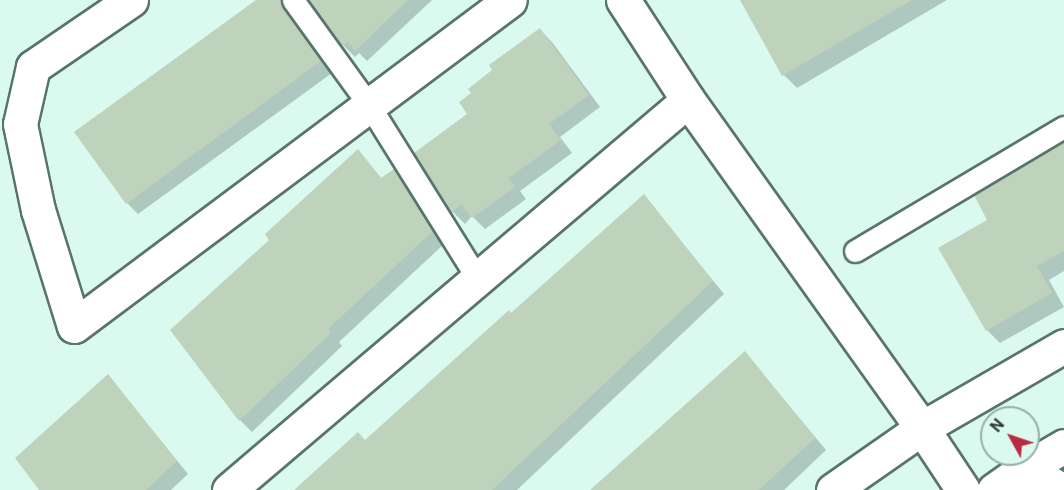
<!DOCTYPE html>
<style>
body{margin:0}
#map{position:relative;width:1064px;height:490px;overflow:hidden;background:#dafaef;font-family:Roboto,sans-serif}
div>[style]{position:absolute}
.shadow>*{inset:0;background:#0003}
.building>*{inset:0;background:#bfd2bb}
.roads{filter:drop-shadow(2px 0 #58746b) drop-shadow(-2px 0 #58746b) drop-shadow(0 2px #58746b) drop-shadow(0 -2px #58746b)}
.service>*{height:21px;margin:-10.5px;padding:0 10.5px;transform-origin:10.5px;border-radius:10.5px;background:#fff}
.minor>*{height:33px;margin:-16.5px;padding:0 16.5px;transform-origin:16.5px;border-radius:16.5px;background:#fff}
.tertiary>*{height:33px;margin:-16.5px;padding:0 16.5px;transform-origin:16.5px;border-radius:16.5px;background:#fff}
.secondary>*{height:33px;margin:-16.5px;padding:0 16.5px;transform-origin:16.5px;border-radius:16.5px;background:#fff}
span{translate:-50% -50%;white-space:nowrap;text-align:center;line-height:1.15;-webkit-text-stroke:5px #dafaef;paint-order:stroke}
.north{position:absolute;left:980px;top:406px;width:60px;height:60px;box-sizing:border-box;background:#dafaef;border:2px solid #97afa7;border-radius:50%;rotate:310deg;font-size:16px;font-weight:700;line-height:24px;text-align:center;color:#323e3a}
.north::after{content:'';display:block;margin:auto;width:21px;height:27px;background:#bc2b43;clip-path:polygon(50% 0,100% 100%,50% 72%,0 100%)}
</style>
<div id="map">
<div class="shadow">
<i style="clip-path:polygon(259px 0,300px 0,292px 7px,293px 20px,332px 73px,138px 214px,127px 203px)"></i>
<i style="clip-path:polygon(309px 0,432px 0,367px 61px,359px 53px,355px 57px,343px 45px)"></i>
<i style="clip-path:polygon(742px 0,947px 0,797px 88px,784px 75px)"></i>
<i style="clip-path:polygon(540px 30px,552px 42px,600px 107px,560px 137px,572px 153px,520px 191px,526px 199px,485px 229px,472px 216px,465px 224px,453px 212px,416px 154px,469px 114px)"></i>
<i style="clip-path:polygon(1064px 144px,1064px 271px,1049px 280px,1064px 307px,1000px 343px,987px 330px,989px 220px)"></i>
<i style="clip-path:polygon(358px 151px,382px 179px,394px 171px,406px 183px,444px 244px,339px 342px,342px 346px,252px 432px,240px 420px,271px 240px)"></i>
<i style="clip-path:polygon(644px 196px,724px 294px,517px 490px,297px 490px,366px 441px)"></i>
<i style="clip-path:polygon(745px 353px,826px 450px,784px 490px,592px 490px)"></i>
<i style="clip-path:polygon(108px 376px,188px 474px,171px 490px,41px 490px)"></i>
</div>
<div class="building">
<i style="clip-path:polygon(256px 0,280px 0,283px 7px,321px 61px,126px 204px,74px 132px)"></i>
<i style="clip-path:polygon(309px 0,408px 0,355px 51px,348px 42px,342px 46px)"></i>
<i style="clip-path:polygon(740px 0,912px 0,782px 76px)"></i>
<i style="clip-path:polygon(540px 28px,589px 95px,549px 124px,561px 140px,509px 178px,515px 187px,472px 218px,461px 204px,451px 213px,414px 153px,467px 114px,459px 102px,471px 93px,468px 89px,492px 70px,489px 65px)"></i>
<i style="clip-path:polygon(1064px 142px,1064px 251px,1037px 266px,1052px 293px,986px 331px,938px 248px,987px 220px,974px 195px)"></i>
<i style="clip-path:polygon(358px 149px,381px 178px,394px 169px,433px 231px,328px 329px,331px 333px,239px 421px,170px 330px,269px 240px,265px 234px)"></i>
<i style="clip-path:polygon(644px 194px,713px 281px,492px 490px,294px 490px,358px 432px,365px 440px,509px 310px,511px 313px)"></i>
<i style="clip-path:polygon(745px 351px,815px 438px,759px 490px,590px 490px)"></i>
<i style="clip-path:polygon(108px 374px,177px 461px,146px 490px,39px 490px,15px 458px)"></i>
</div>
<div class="roads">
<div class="service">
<i style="left:293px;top:0;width:130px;rotate:54.1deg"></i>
<i style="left:369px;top:105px;width:204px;rotate:58deg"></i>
<i style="left:855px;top:251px;width:243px;rotate:-30.7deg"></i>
</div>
<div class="minor">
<i style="left:131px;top:0;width:119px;rotate:145.6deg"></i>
<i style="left:33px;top:67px;width:58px;rotate:102.8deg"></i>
<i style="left:20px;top:124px;width:88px;rotate:78.2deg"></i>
<i style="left:38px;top:210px;width:121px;rotate:72.8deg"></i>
<i style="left:74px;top:326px;width:544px;rotate:-36.79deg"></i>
<i style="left:229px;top:490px;width:602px;rotate:-40.35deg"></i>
</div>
<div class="tertiary">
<i style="left:623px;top:0;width:119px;rotate:57deg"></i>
<i style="left:688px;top:100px;width:403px;rotate:54.5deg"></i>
<i style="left:922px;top:428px;width:74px;rotate:56.5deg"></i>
<i style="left:833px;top:490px;width:108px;rotate:-34.9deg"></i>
<i style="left:922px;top:428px;width:164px;rotate:-30deg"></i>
</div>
<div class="secondary">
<i style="left:1018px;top:473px;width:53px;rotate:-30.4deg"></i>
<i style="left:994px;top:490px;width:29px;rotate:-35deg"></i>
<i style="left:1018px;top:473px;width:22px;rotate:10deg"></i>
<i style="left:1040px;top:477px;width:26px;rotate:31deg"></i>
</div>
</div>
<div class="north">N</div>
</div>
